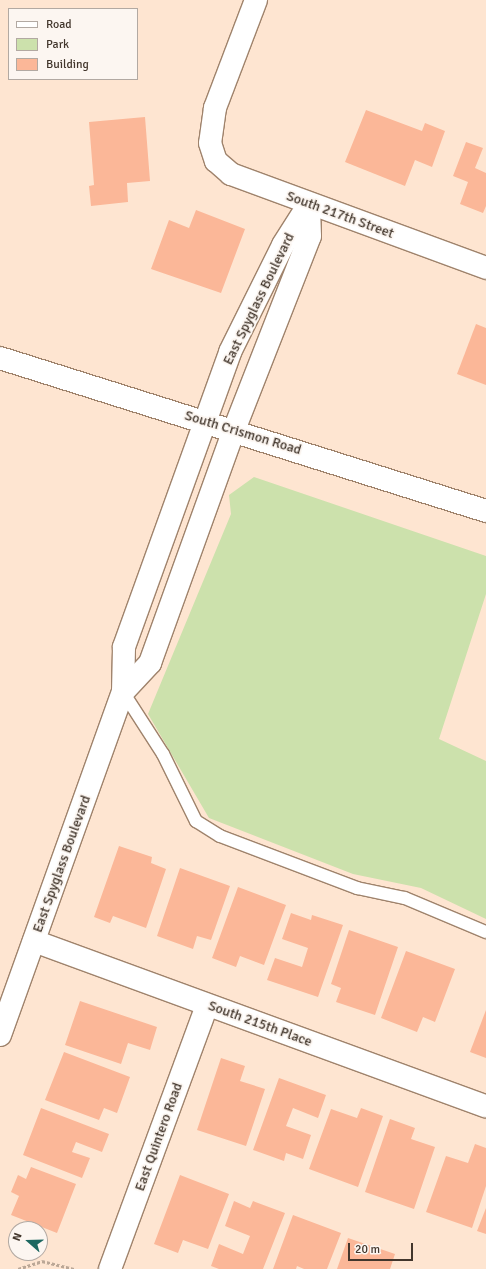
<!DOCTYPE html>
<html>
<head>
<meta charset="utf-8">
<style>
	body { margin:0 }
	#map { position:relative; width:486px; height:1269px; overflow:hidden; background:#fee5d1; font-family:Signika,sans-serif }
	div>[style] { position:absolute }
	.green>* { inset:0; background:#cce1ac }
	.building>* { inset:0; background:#fbb798 }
	.path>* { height:2.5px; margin-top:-1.25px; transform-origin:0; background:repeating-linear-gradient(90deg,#bba796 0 3px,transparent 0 5px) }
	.roads { filter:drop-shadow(1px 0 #9f836c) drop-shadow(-1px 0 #9f836c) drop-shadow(0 1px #9f836c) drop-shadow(0 -1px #9f836c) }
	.service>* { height:12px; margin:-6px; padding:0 6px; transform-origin:6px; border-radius:6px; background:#fff }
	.minor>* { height:22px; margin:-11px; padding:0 11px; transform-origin:11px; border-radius:11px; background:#fff }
	.tertiary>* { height:22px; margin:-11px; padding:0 11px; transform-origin:11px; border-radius:11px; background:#fff }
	span { translate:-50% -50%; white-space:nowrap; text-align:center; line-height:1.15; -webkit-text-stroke:3.5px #fcf6f1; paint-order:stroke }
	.street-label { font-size:14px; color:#42362c }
	.legend { position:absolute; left:8px; top:8px; width:130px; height:72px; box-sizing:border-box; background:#fcf6f1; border:1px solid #b2a9a2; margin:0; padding:5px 7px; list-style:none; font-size:12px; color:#42362c }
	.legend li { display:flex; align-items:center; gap:8px; height:20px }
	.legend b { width:20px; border:1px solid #b2a9a2 }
	.north { position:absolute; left:8px; top:1221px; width:40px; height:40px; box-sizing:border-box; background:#fcf6f1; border:1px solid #b2a9a2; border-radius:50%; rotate:290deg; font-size:11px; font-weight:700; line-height:16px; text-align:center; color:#42362c }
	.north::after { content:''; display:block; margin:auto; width:14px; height:18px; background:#1d6861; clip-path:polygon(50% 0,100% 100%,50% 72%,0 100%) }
	.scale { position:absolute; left:348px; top:1243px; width:65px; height:18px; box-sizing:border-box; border:2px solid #42362c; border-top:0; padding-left:5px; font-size:12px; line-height:14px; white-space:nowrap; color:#42362c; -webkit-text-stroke:3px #fcf6f1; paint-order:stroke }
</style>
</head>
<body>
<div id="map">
	<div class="green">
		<i style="clip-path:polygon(254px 477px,486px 556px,486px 594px,439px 739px,486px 761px,486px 919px,421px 888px,353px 874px,209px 818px,148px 714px,231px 514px,229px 495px)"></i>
	</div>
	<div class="building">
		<i style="clip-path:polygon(366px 110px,422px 131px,425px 123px,445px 131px,432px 167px,415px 160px,405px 186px,345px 162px)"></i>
		<i style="clip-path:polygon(145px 117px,150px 181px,127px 183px,128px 202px,91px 206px,89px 186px,94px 185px,89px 122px)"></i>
		<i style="clip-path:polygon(466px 142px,483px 148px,475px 168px,486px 173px,486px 206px,483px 213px,460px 204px,468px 182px,453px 176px)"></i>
		<i style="clip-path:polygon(196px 210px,245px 229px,221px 293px,151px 269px,169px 220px,189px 228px)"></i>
		<i style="clip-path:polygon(476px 324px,486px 328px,486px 385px,457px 374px)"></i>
		<i style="clip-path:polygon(119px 846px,152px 857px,151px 863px,166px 869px,146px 928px,113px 916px,110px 923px,94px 917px)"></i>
		<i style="clip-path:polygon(180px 868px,230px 886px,211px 940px,197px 936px,193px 949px,157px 936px)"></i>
		<i style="clip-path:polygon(238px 887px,286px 905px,264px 965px,240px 956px,236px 967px,212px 958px)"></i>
		<i style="clip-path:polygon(291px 913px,311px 920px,312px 915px,343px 925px,318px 997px,267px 980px,275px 958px,302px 967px,308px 948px,282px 939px)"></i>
		<i style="clip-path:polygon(349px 930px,398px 947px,375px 1015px,336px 1002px,341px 988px,331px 984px)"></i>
		<i style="clip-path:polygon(406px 951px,455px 969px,435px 1022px,423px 1017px,417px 1032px,381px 1018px)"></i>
		<i style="clip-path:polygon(80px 1001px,157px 1027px,150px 1050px,128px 1043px,121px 1064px,65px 1045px)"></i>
		<i style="clip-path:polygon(486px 1010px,486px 1058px,470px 1052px)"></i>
		<i style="clip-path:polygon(64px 1052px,130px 1077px,117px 1113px,104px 1108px,99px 1120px,45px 1100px)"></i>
		<i style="clip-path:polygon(221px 1058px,245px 1066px,240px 1081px,265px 1089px,246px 1146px,197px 1130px)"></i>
		<i style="clip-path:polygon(279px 1078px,326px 1095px,318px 1118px,293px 1108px,286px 1126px,311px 1135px,303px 1159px,286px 1153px,284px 1161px,253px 1150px)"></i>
		<i style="clip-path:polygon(41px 1108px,109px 1134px,102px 1152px,76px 1142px,72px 1152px,90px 1158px,82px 1178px,23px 1155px)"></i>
		<i style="clip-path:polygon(361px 1108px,383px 1116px,358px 1187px,309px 1169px,331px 1109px,357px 1118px)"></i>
		<i style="clip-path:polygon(390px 1119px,415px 1128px,411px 1139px,435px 1147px,414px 1209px,365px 1192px)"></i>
		<i style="clip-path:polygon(475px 1144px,486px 1148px,486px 1186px,472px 1228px,426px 1212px,446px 1156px,468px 1163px)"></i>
		<i style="clip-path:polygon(31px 1167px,76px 1184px,57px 1233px,11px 1215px,19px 1196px,11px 1192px,18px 1175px,26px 1179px)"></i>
		<i style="clip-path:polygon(180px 1175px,229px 1194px,208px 1249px,183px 1240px,178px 1253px,154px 1244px)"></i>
		<i style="clip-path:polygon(234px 1201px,250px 1208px,253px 1201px,285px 1213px,263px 1269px,219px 1269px,211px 1266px,219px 1244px,243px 1254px,250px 1236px,225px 1226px)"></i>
		<i style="clip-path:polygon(486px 1208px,486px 1234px,477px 1231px)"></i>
		<i style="clip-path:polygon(293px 1215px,341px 1233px,327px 1269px,304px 1269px,297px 1266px,296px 1269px,273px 1269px)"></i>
		<i style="clip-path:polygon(348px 1238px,395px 1254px,390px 1269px,337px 1269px)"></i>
	</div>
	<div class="path">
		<i style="left:18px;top:1269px;width:25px;rotate:-18deg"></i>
		<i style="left:42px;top:1261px;width:33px;rotate:14deg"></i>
	</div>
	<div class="roads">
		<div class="service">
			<i style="left:123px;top:692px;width:74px;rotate:57.2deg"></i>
			<i style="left:163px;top:754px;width:75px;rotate:63.8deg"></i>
			<i style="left:196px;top:821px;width:28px;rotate:32deg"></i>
			<i style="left:220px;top:836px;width:147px;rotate:20.8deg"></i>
			<i style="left:357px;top:888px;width:49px;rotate:11.8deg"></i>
			<i style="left:405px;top:898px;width:88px;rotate:22.8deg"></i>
		</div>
		<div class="minor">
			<i style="left:256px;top:0;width:116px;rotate:110.8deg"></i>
			<i style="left:215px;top:108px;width:35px;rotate:98deg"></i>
			<i style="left:210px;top:143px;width:19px;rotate:72deg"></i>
			<i style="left:216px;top:161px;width:20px;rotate:41deg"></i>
			<i style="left:231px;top:174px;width:272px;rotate:20.2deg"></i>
			<i style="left:123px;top:692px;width:40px;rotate:-47deg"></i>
			<i style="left:150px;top:663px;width:248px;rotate:-70.2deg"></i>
			<i style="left:234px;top:430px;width:208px;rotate:-68.6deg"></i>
			<i style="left:310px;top:236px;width:32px;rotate:-92deg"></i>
			<i style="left:34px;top:941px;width:481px;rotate:20.1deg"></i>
			<i style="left:0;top:1035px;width:364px;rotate:-70.3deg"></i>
			<i style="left:123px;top:692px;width:45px;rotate:-88.7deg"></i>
			<i style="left:124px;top:647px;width:313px;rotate:-70.2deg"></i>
			<i style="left:230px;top:352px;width:119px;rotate:-63.6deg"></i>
			<i style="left:283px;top:245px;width:49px;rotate:-57.6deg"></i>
			<i style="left:110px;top:1269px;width:281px;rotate:-69.8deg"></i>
		</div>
		<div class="tertiary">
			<i style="left:0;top:358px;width:510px;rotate:17.47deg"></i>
		</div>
	</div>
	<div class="street-label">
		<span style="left:340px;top:215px;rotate:20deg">South 217th Street</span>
		<span style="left:259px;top:299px;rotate:-64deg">East Spyglass Boulevard</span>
		<span style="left:243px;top:433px;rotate:17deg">South Crismon Road</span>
		<span style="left:62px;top:864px;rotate:-70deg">East Spyglass Boulevard</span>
		<span style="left:260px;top:1024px;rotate:20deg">South 215th Place</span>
		<span style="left:159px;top:1137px;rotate:-70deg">East Quintero Road</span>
	</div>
	<ul class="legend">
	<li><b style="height:5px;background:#fff"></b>Road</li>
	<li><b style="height:11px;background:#cce1ac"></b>Park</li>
	<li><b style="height:11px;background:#fbb798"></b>Building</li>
	</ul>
	<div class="north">N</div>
	<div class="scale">20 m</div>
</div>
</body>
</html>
